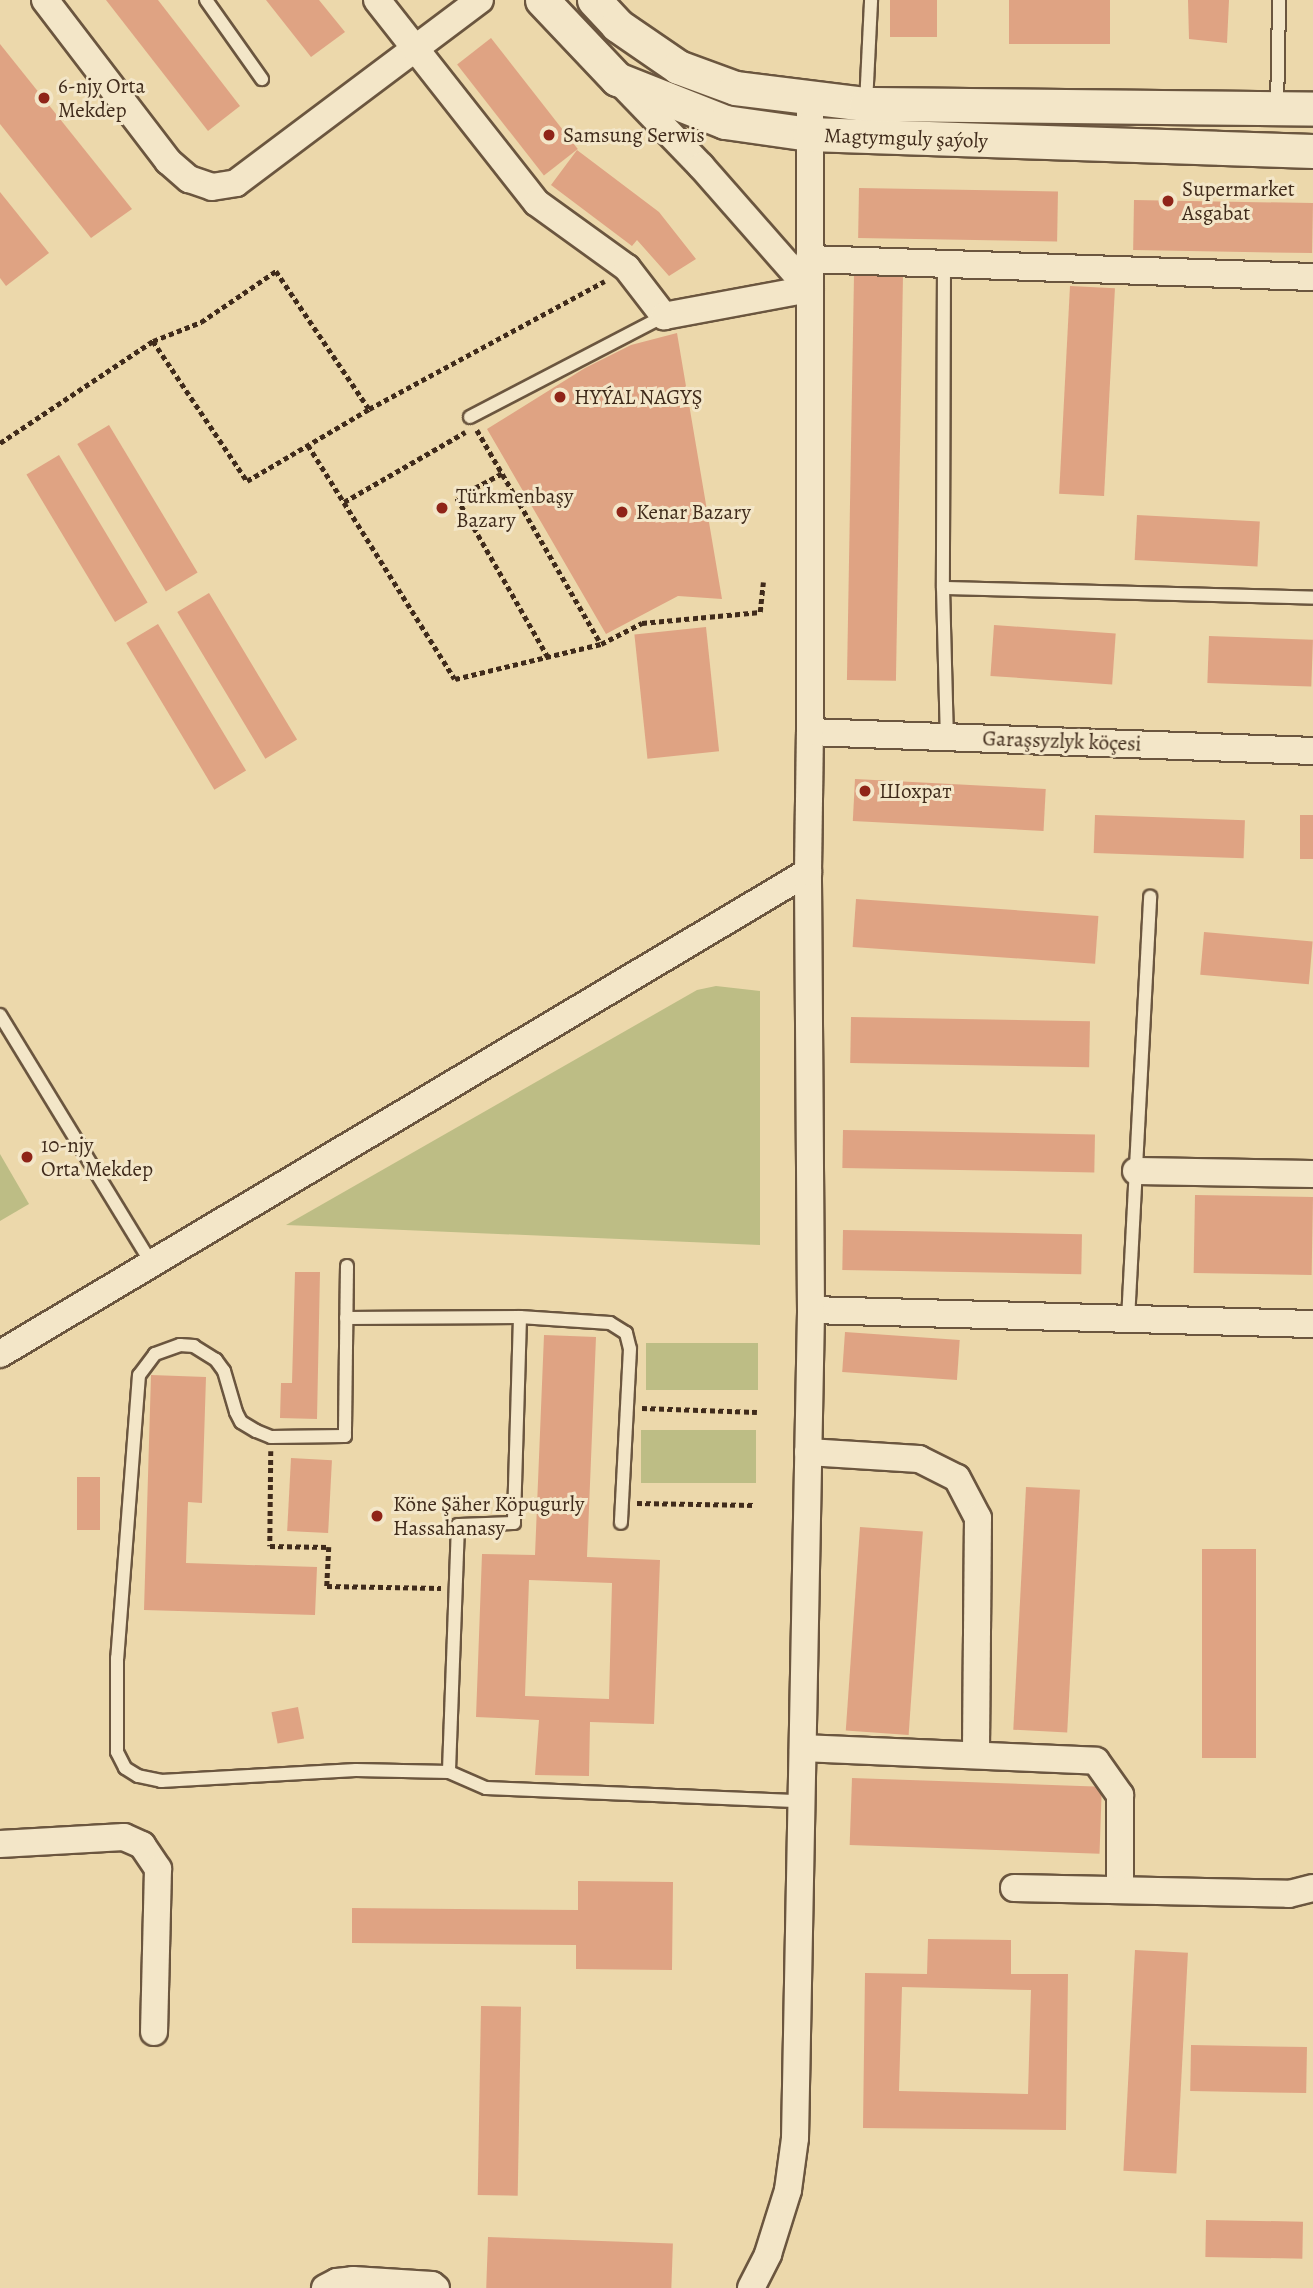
<!DOCTYPE html>
<html>
<head>
<meta charset="utf-8">
<style>
	body { margin:0 }
	#map { position:relative; width:1313px; height:2288px; overflow:hidden; background:#ecd8ab; font-family:Alegreya,serif }
	div>[style] { position:absolute }
	.green>* { inset:0; background:#bdbd85; transform-origin:0 0 }
	.building>* { inset:0; background:#dfa383; transform-origin:0 0 }
	.path>* { height:4.5px; margin-top:-2.25px; transform-origin:0; background:repeating-linear-gradient(90deg,#402b1b 0 5px,transparent 0 8.5px) }
	.roads { filter:drop-shadow(2px 0 #6b563f) drop-shadow(-2px 0 #6b563f) drop-shadow(0 2px #6b563f) drop-shadow(0 -2px #6b563f) }
	.service>* { height:12px; margin:-6px; padding:0 6px; transform-origin:6px; border-radius:6px; background:#f3e6c8 }
	.minor>* { height:26px; margin:-13px; padding:0 13px; transform-origin:13px; border-radius:13px; background:#f3e6c8 }
	.tertiary>* { height:33px; margin:-16.5px; padding:0 16.5px; transform-origin:16.5px; border-radius:16.5px; background:#f3e6c8 }
	.dots>* { width:19px; height:19px; translate:-50% -50%; box-sizing:border-box; border:4px solid #f3e6c8; border-radius:50% }
	span { translate:-50% -50%; white-space:nowrap; text-align:center; line-height:1.15; -webkit-text-stroke:6px #f3e6c8; paint-order:stroke }
	.poi-label { font-size:21px; color:#402b1b }
	.left { translate:0 -50%; text-align:left }
	.street-label { font-size:21px; color:#402b1b }
</style>
</head>
<body>
<div id="map">
	<div class="green">
		<i style="clip-path:polygon(716px 986px,760px 991px,760px 1245px,286px 1225px,697px 990px)"></i>
		<i style="clip-path:polygon(0 1154px,29px 1204px,0 1221px)"></i>
		<i style="left:646px;top:1343px;width:112px;height:47px"></i>
		<i style="left:641px;top:1430px;width:115px;height:53px"></i>
	</div>
	<div class="building">
		<i style="clip-path:polygon(106px 0,158px 0,240px 106px,208px 131px)"></i>
		<i style="clip-path:polygon(266px 0,319px 0,345px 32px,311px 57px)"></i>
		<i style="left:890px;top:0;width:47px;height:37px"></i>
		<i style="left:1009px;top:0;width:101px;height:44px"></i>
		<i style="clip-path:polygon(1188px 0,1229px 0,1227px 43px,1189px 39px)"></i>
		<i style="left:491px;top:38px;width:141px;height:43px;rotate:52deg"></i>
		<i style="clip-path:polygon(0 44px,132px 209px,91px 238px,0 124px)"></i>
		<i style="clip-path:polygon(577px 150px,659px 212px,696px 259px,669px 276px,637px 240px,632px 246px,551px 185px)"></i>
		<i style="left:859px;top:188px;width:199px;height:50px;rotate:1deg"></i>
		<i style="clip-path:polygon(0 192px,49px 253px,6px 286px,0 278px)"></i>
		<i style="left:1134px;top:200px;width:179px;height:50px;rotate:1deg"></i>
		<i style="left:854px;top:275px;width:49px;height:405px;rotate:1deg"></i>
		<i style="left:1070px;top:286px;width:45px;height:208px;rotate:3deg"></i>
		<i style="clip-path:polygon(677px 333px,722px 599px,678px 596px,606px 634px,487px 429px,585px 368px,631px 345px)"></i>
		<i style="left:109px;top:425px;width:172px;height:37px;rotate:59deg"></i>
		<i style="left:59px;top:455px;width:172px;height:38px;rotate:59deg"></i>
		<i style="left:1137px;top:515px;width:123px;height:45px;rotate:3deg"></i>
		<i style="left:209px;top:593px;width:171px;height:37px;rotate:59deg"></i>
		<i style="left:158px;top:624px;width:171px;height:37px;rotate:59deg"></i>
		<i style="left:994px;top:625px;width:122px;height:51px;rotate:4deg"></i>
		<i style="left:706px;top:627px;width:125px;height:72px;rotate:84deg"></i>
		<i style="left:1209px;top:636px;width:104px;height:47px;rotate:2deg"></i>
		<i style="left:855px;top:779px;width:191px;height:42px;rotate:3deg"></i>
		<i style="left:1095px;top:815px;width:150px;height:38px;rotate:2deg"></i>
		<i style="left:1300px;top:815px;width:13px;height:44px"></i>
		<i style="left:856px;top:899px;width:243px;height:48px;rotate:4deg"></i>
		<i style="left:1204px;top:932px;width:109px;height:43px;rotate:5deg"></i>
		<i style="left:851px;top:1017px;width:239px;height:46px;rotate:1deg"></i>
		<i style="left:843px;top:1130px;width:252px;height:38px;rotate:1deg"></i>
		<i style="left:1195px;top:1195px;width:118px;height:78px;rotate:1deg"></i>
		<i style="left:843px;top:1230px;width:239px;height:40px;rotate:1deg"></i>
		<i style="clip-path:polygon(295px 1272px,320px 1272px,317px 1419px,280px 1418px,281px 1383px,292px 1383px)"></i>
		<i style="left:845px;top:1332px;width:115px;height:40px;rotate:4deg"></i>
		<i style="clip-path:polygon(evenodd,544px 1335px,596px 1337px,587px 1557px,660px 1560px,654px 1724px,590px 1722px,589px 1776px,535px 1775px,539px 1720px,476px 1717px,482px 1554px,535px 1555px,544px 1335px,529px 1580px,612px 1583px,609px 1699px,525px 1696px,529px 1580px)"></i>
		<i style="clip-path:polygon(151px 1375px,206px 1377px,202px 1503px,188px 1502px,186px 1563px,317px 1567px,315px 1615px,144px 1610px)"></i>
		<i style="left:291px;top:1458px;width:41px;height:73px;rotate:3deg"></i>
		<i style="left:77px;top:1477px;width:23px;height:53px"></i>
		<i style="left:1026px;top:1487px;width:54px;height:243px;rotate:3deg"></i>
		<i style="left:860px;top:1527px;width:63px;height:204px;rotate:4deg"></i>
		<i style="left:1256px;top:1549px;width:209px;height:54px;rotate:90deg"></i>
		<i style="left:298px;top:1707px;width:32px;height:27px;rotate:79deg"></i>
		<i style="left:852px;top:1778px;width:250px;height:67px;rotate:2deg"></i>
		<i style="clip-path:polygon(578px 1881px,673px 1882px,672px 1970px,576px 1969px,576px 1945px,352px 1943px,352px 1908px,578px 1910px)"></i>
		<i style="clip-path:polygon(evenodd,928px 1939px,1011px 1940px,1011px 1974px,1068px 1974px,1066px 2130px,863px 2128px,865px 1973px,927px 1974px,928px 1939px,902px 1987px,1031px 1990px,1028px 2094px,899px 2091px,902px 1987px)"></i>
		<i style="left:1135px;top:1950px;width:53px;height:221px;rotate:3deg"></i>
		<i style="left:481px;top:2006px;width:40px;height:189px;rotate:1deg"></i>
		<i style="left:1191px;top:2045px;width:116px;height:46px;rotate:1deg"></i>
		<i style="left:1206px;top:2220px;width:97px;height:37px;rotate:1deg"></i>
		<i style="left:488px;top:2237px;width:185px;height:51px;rotate:2deg"></i>
	</div>
	<div class="path">
		<i style="left:153px;top:341px;width:169px;rotate:56.1deg"></i>
		<i style="left:247px;top:481px;width:142px;rotate:-30.5deg"></i>
		<i style="left:369px;top:409px;width:268px;rotate:-28.5deg"></i>
		<i style="left:477px;top:430px;width:247px;rotate:59.9deg"></i>
		<i style="left:0;top:443px;width:184px;rotate:-33.7deg"></i>
		<i style="left:153px;top:341px;width:52px;rotate:-21.6deg"></i>
		<i style="left:201px;top:322px;width:91px;rotate:-34.2deg"></i>
		<i style="left:276px;top:271px;width:166px;rotate:56deg"></i>
		<i style="left:308px;top:445px;width:276px;rotate:57.9deg"></i>
		<i style="left:455px;top:679px;width:150px;rotate:-13.5deg"></i>
		<i style="left:601px;top:644px;width:46px;rotate:-27.1deg"></i>
		<i style="left:642px;top:623px;width:119px;rotate:-5.3deg"></i>
		<i style="left:760px;top:612px;width:30px;rotate:-84deg"></i>
		<i style="left:502px;top:474px;width:51px;rotate:151.9deg"></i>
		<i style="left:457px;top:498px;width:183px;rotate:60.2deg"></i>
		<i style="left:344px;top:502px;width:140px;rotate:-30deg"></i>
		<i style="left:642px;top:1408px;width:115px;rotate:2deg"></i>
		<i style="left:271px;top:1451px;width:95px;rotate:90.6deg"></i>
		<i style="left:270px;top:1546px;width:59px;rotate:1deg"></i>
		<i style="left:329px;top:1547px;width:39px;rotate:93deg"></i>
		<i style="left:327px;top:1586px;width:114px;rotate:1deg"></i>
		<i style="left:637px;top:1503px;width:118px;rotate:1deg"></i>
	</div>
	<div class="roads">
		<div class="service">
			<i style="left:206px;top:0;width:97px;rotate:54.7deg"></i>
			<i style="left:866px;top:104px;width:104px;rotate:-87.2deg"></i>
			<i style="left:1277px;top:109px;width:109px;rotate:-88.9deg"></i>
			<i style="left:944px;top:264px;width:324px;rotate:90.2deg"></i>
			<i style="left:943px;top:588px;width:149px;rotate:88.5deg"></i>
			<i style="left:470px;top:417px;width:219px;rotate:-27.5deg"></i>
			<i style="left:943px;top:588px;width:370px;rotate:1.5deg"></i>
			<i style="left:0;top:1015px;width:292px;rotate:58.6deg"></i>
			<i style="left:347px;top:1266px;width:170px;rotate:90.7deg"></i>
			<i style="left:345px;top:1436px;width:74px;rotate:179.2deg"></i>
			<i style="left:271px;top:1437px;width:16px;rotate:-158deg"></i>
			<i style="left:256px;top:1431px;width:17px;rotate:-149deg"></i>
			<i style="left:241px;top:1422px;width:11px;rotate:-117deg"></i>
			<i style="left:236px;top:1412px;width:43px;rotate:-106.3deg"></i>
			<i style="left:224px;top:1371px;width:14px;rotate:-126deg"></i>
			<i style="left:216px;top:1360px;width:26px;rotate:-148deg"></i>
			<i style="left:194px;top:1346px;width:14px;rotate:-176deg"></i>
			<i style="left:180px;top:1345px;width:27px;rotate:160deg"></i>
			<i style="left:155px;top:1354px;width:26px;rotate:127deg"></i>
			<i style="left:139px;top:1375px;width:284px;rotate:94.4deg"></i>
			<i style="left:117px;top:1658px;width:94px;rotate:90deg"></i>
			<i style="left:117px;top:1752px;width:18px;rotate:63deg"></i>
			<i style="left:125px;top:1768px;width:15px;rotate:32deg"></i>
			<i style="left:138px;top:1776px;width:24px;rotate:12deg"></i>
			<i style="left:161px;top:1781px;width:195px;rotate:-3.2deg"></i>
			<i style="left:356px;top:1770px;width:93px;rotate:1.2deg"></i>
			<i style="left:449px;top:1772px;width:40px;rotate:23.4deg"></i>
			<i style="left:486px;top:1788px;width:314px;rotate:2.4deg"></i>
			<i style="left:520px;top:1317px;width:90px;rotate:3.8deg"></i>
			<i style="left:610px;top:1323px;width:19px;rotate:32deg"></i>
			<i style="left:626px;top:1333px;width:16px;rotate:76deg"></i>
			<i style="left:630px;top:1349px;width:174px;rotate:93deg"></i>
			<i style="left:346px;top:1318px;width:174px;rotate:-0.3deg"></i>
			<i style="left:520px;top:1317px;width:206px;rotate:91.7deg"></i>
			<i style="left:514px;top:1523px;width:56px;rotate:178deg"></i>
			<i style="left:458px;top:1525px;width:247px;rotate:92.1deg"></i>
			<i style="left:1128px;top:1320px;width:424px;rotate:-87deg"></i>
		</div>
		<div class="minor">
			<i style="left:45px;top:0;width:203px;rotate:52.6deg"></i>
			<i style="left:168px;top:161px;width:28px;rotate:41deg"></i>
			<i style="left:189px;top:179px;width:24px;rotate:19deg"></i>
			<i style="left:212px;top:187px;width:24px;rotate:-9deg"></i>
			<i style="left:236px;top:183px;width:305px;rotate:-36.9deg"></i>
			<i style="left:377px;top:0;width:258px;rotate:51.8deg"></i>
			<i style="left:537px;top:203px;width:111px;rotate:35.8deg"></i>
			<i style="left:627px;top:268px;width:61px;rotate:52.4deg"></i>
			<i style="left:664px;top:316px;width:147px;rotate:-10.5deg"></i>
			<i style="left:622px;top:84px;width:114px;rotate:46.1deg"></i>
			<i style="left:701px;top:166px;width:164px;rotate:48.7deg"></i>
			<i style="left:809px;top:259px;width:504px;rotate:2.05deg"></i>
			<i style="left:810px;top:732px;width:503px;rotate:2.16deg"></i>
			<i style="left:1136px;top:1171px;width:177px;rotate:1deg"></i>
			<i style="left:811px;top:1310px;width:502px;rotate:1.6deg"></i>
			<i style="left:0;top:1354px;width:941px;rotate:-30.82deg"></i>
			<i style="left:808px;top:1452px;width:111px;rotate:3.6deg"></i>
			<i style="left:919px;top:1459px;width:42px;rotate:26.6deg"></i>
			<i style="left:957px;top:1478px;width:45px;rotate:62.3deg"></i>
			<i style="left:978px;top:1518px;width:237px;rotate:90.5deg"></i>
			<i style="left:803px;top:1748px;width:293px;rotate:2.5deg"></i>
			<i style="left:1096px;top:1761px;width:42px;rotate:54.8deg"></i>
			<i style="left:1120px;top:1795px;width:93px;rotate:90deg"></i>
			<i style="left:0;top:1844px;width:124px;rotate:-3.2deg"></i>
			<i style="left:124px;top:1837px;width:20px;rotate:24deg"></i>
			<i style="left:142px;top:1845px;width:29px;rotate:56deg"></i>
			<i style="left:158px;top:1869px;width:163px;rotate:91.4deg"></i>
			<i style="left:1014px;top:1888px;width:275px;rotate:1.2deg"></i>
			<i style="left:1289px;top:1894px;width:25px;rotate:-14deg"></i>
			<i style="left:325px;top:2288px;width:13px;rotate:-27deg"></i>
			<i style="left:337px;top:2282px;width:16px;rotate:-7deg"></i>
			<i style="left:353px;top:2280px;width:79px;rotate:3.6deg"></i>
			<i style="left:432px;top:2285px;width:5px;rotate:37deg"></i>
			<i style="left:751px;top:2288px;width:38px;rotate:-63deg"></i>
			<i style="left:768px;top:2254px;width:67px;rotate:-72.6deg"></i>
			<i style="left:788px;top:2190px;width:52px;rotate:-82.3deg"></i>
			<i style="left:795px;top:2138px;width:828px;rotate:-88.89deg"></i>
			<i style="left:811px;top:1310px;width:438px;rotate:-90.4deg"></i>
			<i style="left:808px;top:872px;width:140px;rotate:-89.2deg"></i>
			<i style="left:810px;top:732px;width:634px;rotate:-90deg"></i>
		</div>
		<div class="tertiary">
			<i style="left:542px;top:0;width:109px;rotate:46.5deg"></i>
			<i style="left:617px;top:79px;width:116px;rotate:21.7deg"></i>
			<i style="left:725px;top:122px;width:85px;rotate:8.1deg"></i>
			<i style="left:809px;top:134px;width:504px;rotate:1.93deg"></i>
			<i style="left:594px;top:0;width:34px;rotate:47deg"></i>
			<i style="left:617px;top:25px;width:74px;rotate:34.5deg"></i>
			<i style="left:678px;top:67px;width:61px;rotate:20.2deg"></i>
			<i style="left:735px;top:88px;width:132px;rotate:7deg"></i>
			<i style="left:866px;top:104px;width:447px;rotate:0.6deg"></i>
		</div>
	</div>
	<div class="dots">
		<i style="left:44px;top:98px;background:#8f2418"></i>
		<i style="left:549px;top:135px;background:#8f2418"></i>
		<i style="left:1168px;top:201px;background:#8f2418"></i>
		<i style="left:560px;top:397px;background:#8f2418"></i>
		<i style="left:442px;top:508px;background:#8f2418"></i>
		<i style="left:622px;top:512px;background:#8f2418"></i>
		<i style="left:865px;top:791px;background:#8f2418"></i>
		<i style="left:27px;top:1157px;background:#8f2418"></i>
		<i style="left:377px;top:1516px;background:#8f2418"></i>
	</div>
	<div class="poi-label">
		<span class="left" style="left:58px;top:98px">6-njy Orta<br>Mekdep</span>
		<span class="left" style="left:563px;top:135px">Samsung Serwis</span>
		<span class="left" style="left:1182px;top:201px">Supermarket<br>Asgabat</span>
		<span class="left" style="left:574px;top:397px">HYÝAL NAGYŞ</span>
		<span class="left" style="left:456px;top:508px">Türkmenbaşy<br>Bazary</span>
		<span class="left" style="left:636px;top:512px">Kenar Bazary</span>
		<span class="left" style="left:879px;top:791px">Шохрат</span>
		<span class="left" style="left:41px;top:1157px">10-njy<br>Orta Mekdep</span>
		<span class="left" style="left:393px;top:1516px">Köne Şäher Köpugurly<br>Hassahanasy</span>
	</div>
	<div class="street-label">
		<span style="left:906px;top:138px;rotate:2deg">Magtymguly şaýoly</span>
		<span style="left:1062px;top:741px;rotate:2deg">Garaşsyzlyk köçesi</span>
	</div>
</div>
</body>
</html>
